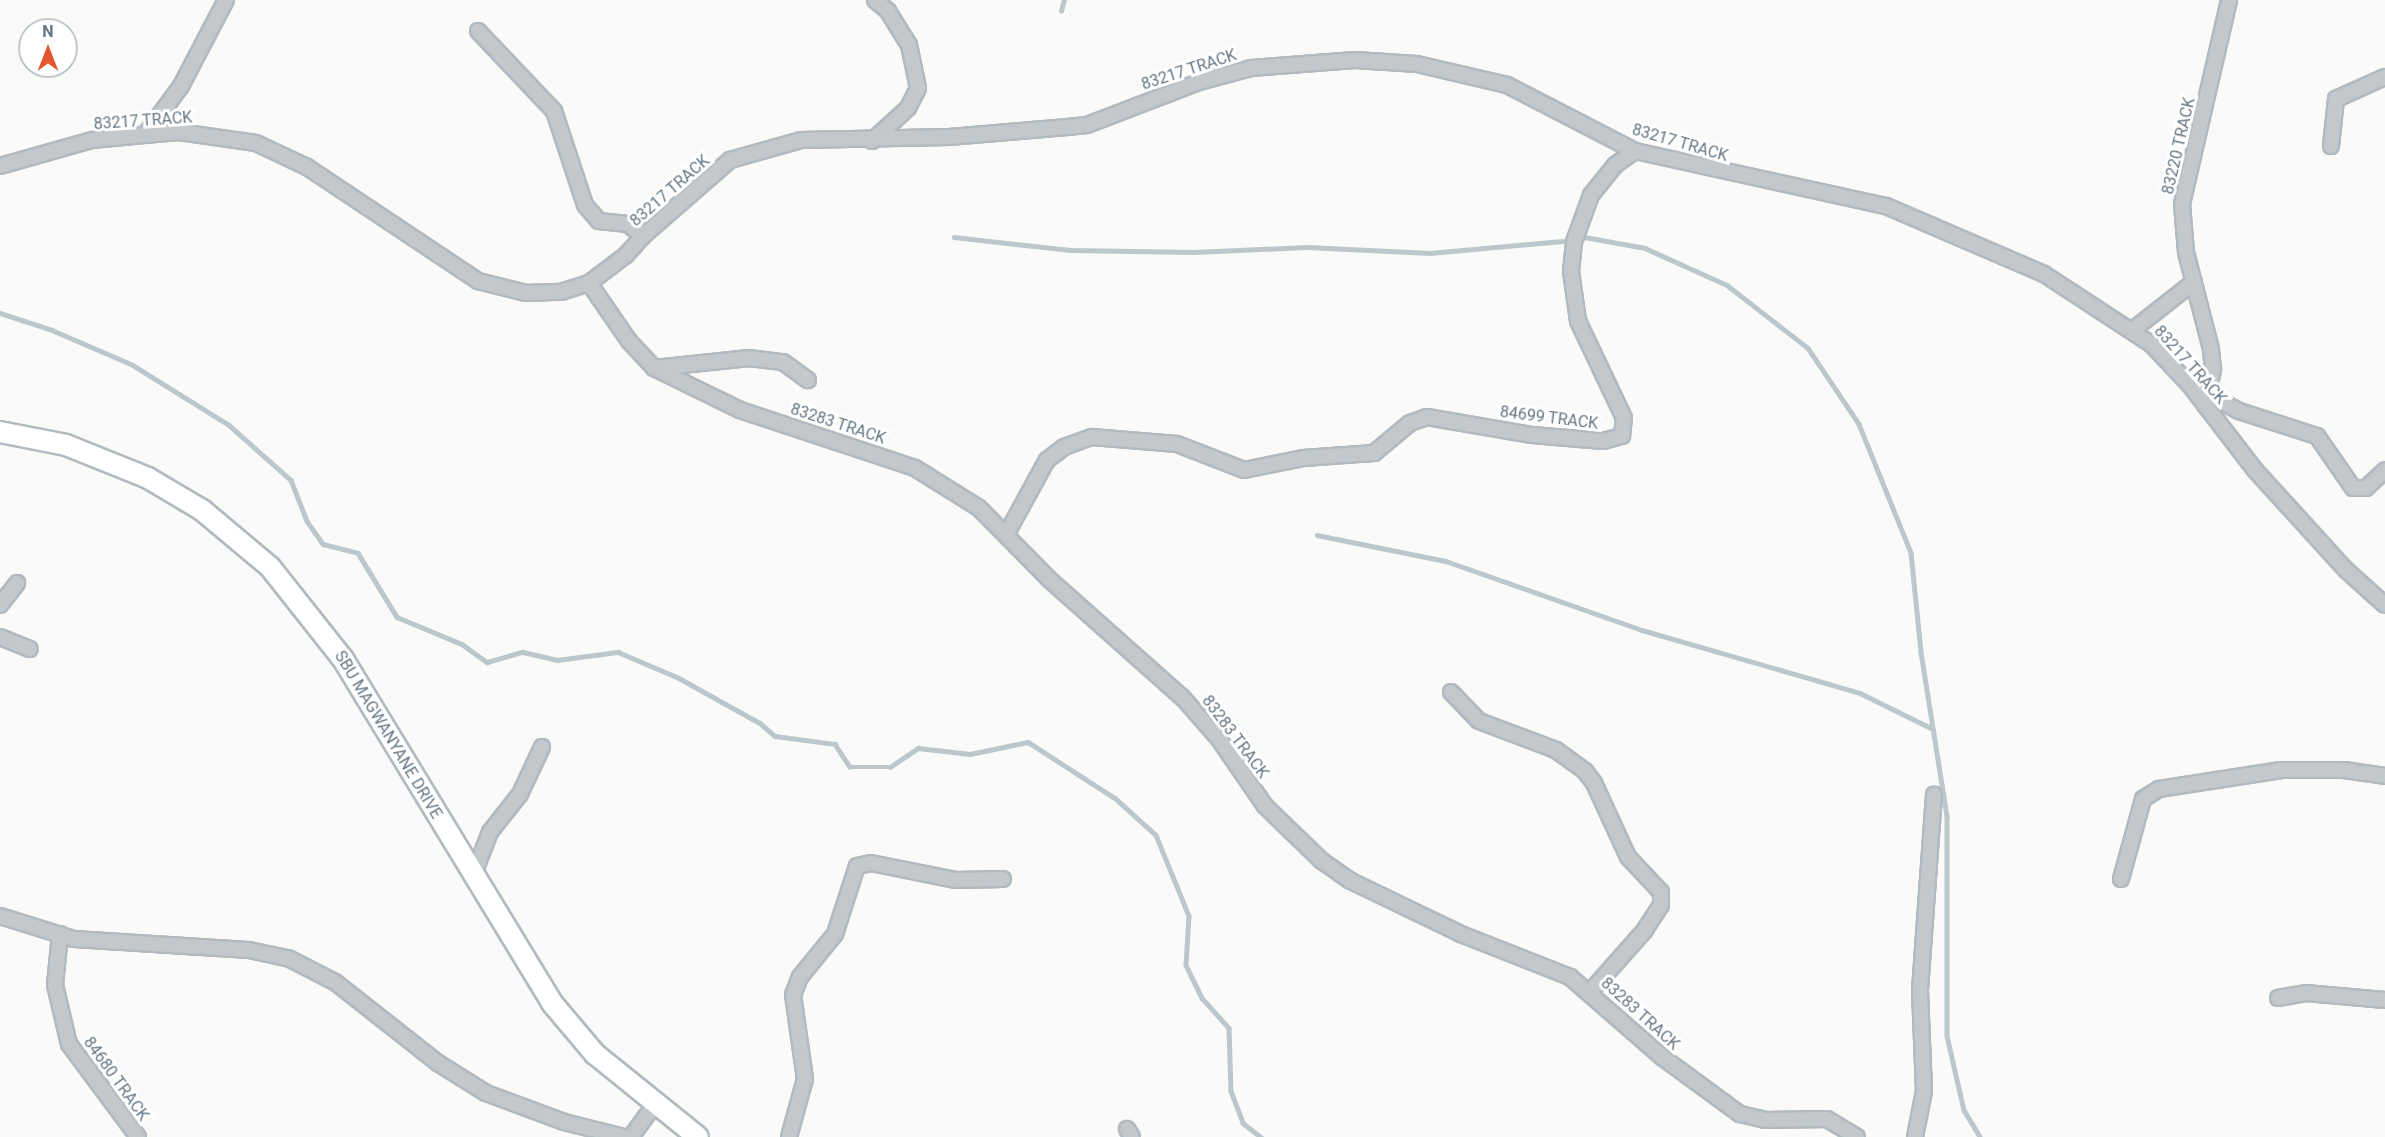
<!DOCTYPE html>
<html>
<head>
<meta charset="utf-8">
<style>
	body { margin:0 }
	#map { position:relative; width:2385px; height:1137px; overflow:hidden; background:#fafaf8; font-family:Roboto,sans-serif }
	div>[style] { position:absolute }
	.stream>* { height:4.5px; margin:-2.25px; padding:0 2.25px; transform-origin:2.25px; border-radius:2.25px; background:#bbc7cb }
	.roads { filter:drop-shadow(2px 0 #b3babf) drop-shadow(-2px 0 #b3babf) drop-shadow(0 2px #b3babf) drop-shadow(0 -2px #b3babf) }
	.street>* { height:14px; margin:-7px; padding:0 7px; transform-origin:7px; border-radius:7px; background:#c3c8cc }
	.secondary>* { height:20px; margin:-10px; padding:0 10px; transform-origin:10px; border-radius:10px; background:#fff }
	span { translate:-50% -50%; white-space:nowrap; text-align:center; line-height:1.15; -webkit-text-stroke:6px #fff; paint-order:stroke }
	.street-label { font-size:16px; color:#657683 }
	.north { position:absolute; left:18px; top:18px; width:60px; height:60px; box-sizing:border-box; background:#fff; border:2px solid #c1c8cd; border-radius:50%; rotate:0deg; font-size:16px; font-weight:700; line-height:24px; text-align:center; color:#657683 }
	.north::after { content:''; display:block; margin:auto; width:21px; height:27px; background:#e4572e; clip-path:polygon(50% 0,100% 100%,50% 72%,0 100%) }
</style>
</head>
<body>
<div id="map">
	<div class="stream">
		<i style="left:1061px;top:11px;width:11px;rotate:-75deg"></i>
		<i style="left:1579px;top:236px;width:67px;rotate:10.3deg"></i>
		<i style="left:1645px;top:248px;width:90px;rotate:24.3deg"></i>
		<i style="left:1727px;top:285px;width:103px;rotate:37.9deg"></i>
		<i style="left:1808px;top:348px;width:92px;rotate:56.1deg"></i>
		<i style="left:1859px;top:424px;width:139px;rotate:68deg"></i>
		<i style="left:1911px;top:553px;width:100px;rotate:84.2deg"></i>
		<i style="left:1921px;top:652px;width:166px;rotate:81deg"></i>
		<i style="left:1947px;top:816px;width:220px;rotate:90deg"></i>
		<i style="left:1947px;top:1036px;width:76px;rotate:77.1deg"></i>
		<i style="left:1964px;top:1110px;width:31px;rotate:59deg"></i>
		<i style="left:954px;top:237px;width:117px;rotate:6.4deg"></i>
		<i style="left:1070px;top:250px;width:124px;rotate:0.9deg"></i>
		<i style="left:1194px;top:252px;width:113px;rotate:-2.5deg"></i>
		<i style="left:1307px;top:247px;width:123px;rotate:2.8deg"></i>
		<i style="left:1430px;top:253px;width:133px;rotate:-5.2deg"></i>
		<i style="left:0;top:313px;width:55px;rotate:18.1deg"></i>
		<i style="left:52px;top:330px;width:86px;rotate:23.3deg"></i>
		<i style="left:131px;top:364px;width:115px;rotate:31.9deg"></i>
		<i style="left:229px;top:425px;width:83px;rotate:41.6deg"></i>
		<i style="left:291px;top:480px;width:44px;rotate:68.7deg"></i>
		<i style="left:307px;top:521px;width:28px;rotate:55deg"></i>
		<i style="left:323px;top:544px;width:36px;rotate:14deg"></i>
		<i style="left:358px;top:553px;width:75px;rotate:58.6deg"></i>
		<i style="left:397px;top:617px;width:70px;rotate:22.6deg"></i>
		<i style="left:462px;top:644px;width:31px;rotate:36deg"></i>
		<i style="left:487px;top:662px;width:37px;rotate:-16deg"></i>
		<i style="left:523px;top:652px;width:35px;rotate:13deg"></i>
		<i style="left:557px;top:660px;width:62px;rotate:-7.5deg"></i>
		<i style="left:618px;top:652px;width:66px;rotate:23.1deg"></i>
		<i style="left:679px;top:678px;width:93px;rotate:29.1deg"></i>
		<i style="left:760px;top:723px;width:20px;rotate:41deg"></i>
		<i style="left:775px;top:736px;width:61px;rotate:7.6deg"></i>
		<i style="left:835px;top:744px;width:27px;rotate:57deg"></i>
		<i style="left:850px;top:767px;width:40px"></i>
		<i style="left:890px;top:767px;width:34px;rotate:-34deg"></i>
		<i style="left:918px;top:748px;width:52px;rotate:6.6deg"></i>
		<i style="left:970px;top:754px;width:59px;rotate:-11.7deg"></i>
		<i style="left:1028px;top:742px;width:103px;rotate:32.8deg"></i>
		<i style="left:1115px;top:798px;width:55px;rotate:42.1deg"></i>
		<i style="left:1156px;top:835px;width:87px;rotate:67.8deg"></i>
		<i style="left:1189px;top:916px;width:49px;rotate:93.5deg"></i>
		<i style="left:1186px;top:965px;width:37px;rotate:64deg"></i>
		<i style="left:1202px;top:998px;width:40px;rotate:48deg"></i>
		<i style="left:1229px;top:1028px;width:63px;rotate:88.2deg"></i>
		<i style="left:1231px;top:1091px;width:34px;rotate:69deg"></i>
		<i style="left:1243px;top:1123px;width:23px;rotate:38deg"></i>
		<i style="left:1317px;top:535px;width:132px;rotate:11.4deg"></i>
		<i style="left:1446px;top:561px;width:208px;rotate:19.4deg"></i>
		<i style="left:1642px;top:630px;width:227px;rotate:16.1deg"></i>
		<i style="left:1860px;top:693px;width:81px;rotate:26.3deg"></i>
	</div>
	<div class="roads">
		<div class="street">
			<i style="left:478px;top:31px;width:110px;rotate:46.5deg"></i>
			<i style="left:554px;top:111px;width:99px;rotate:71.7deg"></i>
			<i style="left:585px;top:205px;width:21px;rotate:49deg"></i>
			<i style="left:599px;top:221px;width:29px;rotate:6deg"></i>
			<i style="left:628px;top:224px;width:19px;rotate:39deg"></i>
			<i style="left:145px;top:135px;width:61px;rotate:-53.7deg"></i>
			<i style="left:181px;top:86px;width:97px;rotate:-62.4deg"></i>
			<i style="left:872px;top:141px;width:49px;rotate:-42.5deg"></i>
			<i style="left:908px;top:108px;width:22px;rotate:-63deg"></i>
			<i style="left:918px;top:88px;width:44px;rotate:-101.8deg"></i>
			<i style="left:909px;top:45px;width:40px;rotate:-122deg"></i>
			<i style="left:888px;top:11px;width:17px;rotate:-140deg"></i>
			<i style="left:2331px;top:146px;width:47px;rotate:-83.9deg"></i>
			<i style="left:2336px;top:99px;width:54px;rotate:-24.2deg"></i>
			<i style="left:0;top:166px;width:96px;rotate:-15.8deg"></i>
			<i style="left:92px;top:140px;width:53px;rotate:-5.4deg"></i>
			<i style="left:145px;top:135px;width:34px;rotate:-5deg"></i>
			<i style="left:179px;top:132px;width:78px;rotate:8.1deg"></i>
			<i style="left:256px;top:143px;width:56px;rotate:25.2deg"></i>
			<i style="left:307px;top:167px;width:206px;rotate:33.7deg"></i>
			<i style="left:478px;top:281px;width:49px;rotate:14deg"></i>
			<i style="left:526px;top:293px;width:35px;rotate:-2deg"></i>
			<i style="left:561px;top:292px;width:29px;rotate:-18deg"></i>
			<i style="left:589px;top:283px;width:46px;rotate:-37.1deg"></i>
			<i style="left:626px;top:255px;width:25px;rotate:-48deg"></i>
			<i style="left:643px;top:236px;width:116px;rotate:-41.1deg"></i>
			<i style="left:730px;top:160px;width:74px;rotate:-15.7deg"></i>
			<i style="left:801px;top:140px;width:148px;rotate:-1.2deg"></i>
			<i style="left:949px;top:137px;width:119px;rotate:-4.8deg"></i>
			<i style="left:1068px;top:127px;width:19px;rotate:-6deg"></i>
			<i style="left:1087px;top:125px;width:120px;rotate:-21deg"></i>
			<i style="left:1199px;top:82px;width:54px;rotate:-15.1deg"></i>
			<i style="left:1251px;top:68px;width:104px;rotate:-4.4deg"></i>
			<i style="left:1355px;top:60px;width:62px;rotate:3.7deg"></i>
			<i style="left:1417px;top:64px;width:92px;rotate:13.1deg"></i>
			<i style="left:1507px;top:85px;width:144px;rotate:27.3deg"></i>
			<i style="left:1635px;top:151px;width:257px;rotate:12.4deg"></i>
			<i style="left:1886px;top:206px;width:172px;rotate:23.3deg"></i>
			<i style="left:2044px;top:274px;width:128px;rotate:33.2deg"></i>
			<i style="left:2151px;top:344px;width:55px;rotate:46.5deg"></i>
			<i style="left:2189px;top:384px;width:108px;rotate:52.5deg"></i>
			<i style="left:2255px;top:470px;width:135px;rotate:47.7deg"></i>
			<i style="left:2346px;top:570px;width:52px;rotate:41.9deg"></i>
			<i style="left:589px;top:283px;width:70px;rotate:55.4deg"></i>
			<i style="left:629px;top:341px;width:37px;rotate:47deg"></i>
			<i style="left:654px;top:368px;width:96px;rotate:26deg"></i>
			<i style="left:740px;top:410px;width:184px;rotate:18.3deg"></i>
			<i style="left:915px;top:468px;width:75px;rotate:32deg"></i>
			<i style="left:979px;top:508px;width:101px;rotate:45.4deg"></i>
			<i style="left:1050px;top:580px;width:178px;rotate:41.6deg"></i>
			<i style="left:1183px;top:698px;width:55px;rotate:48.7deg"></i>
			<i style="left:1219px;top:739px;width:81px;rotate:55.5deg"></i>
			<i style="left:1265px;top:806px;width:79px;rotate:44deg"></i>
			<i style="left:1322px;top:861px;width:35px;rotate:35deg"></i>
			<i style="left:1351px;top:881px;width:122px;rotate:25.7deg"></i>
			<i style="left:1461px;top:934px;width:117px;rotate:21.5deg"></i>
			<i style="left:1570px;top:977px;width:122px;rotate:41deg"></i>
			<i style="left:1662px;top:1057px;width:97px;rotate:36.2deg"></i>
			<i style="left:1740px;top:1114px;width:26px;rotate:13deg"></i>
			<i style="left:1765px;top:1120px;width:62px;rotate:-0.9deg"></i>
			<i style="left:1827px;top:1119px;width:35px;rotate:31deg"></i>
			<i style="left:2134px;top:329px;width:76px;rotate:-38.1deg"></i>
			<i style="left:654px;top:368px;width:96px;rotate:-6deg"></i>
			<i style="left:749px;top:358px;width:34px;rotate:7deg"></i>
			<i style="left:783px;top:362px;width:31px;rotate:36deg"></i>
			<i style="left:2208px;top:394px;width:35px;rotate:29deg"></i>
			<i style="left:2239px;top:411px;width:82px;rotate:17.8deg"></i>
			<i style="left:2317px;top:436px;width:63px;rotate:55.3deg"></i>
			<i style="left:2353px;top:488px;width:13px"></i>
			<i style="left:2366px;top:488px;width:26px;rotate:-43deg"></i>
			<i style="left:2205px;top:405px;width:37px;rotate:-77deg"></i>
			<i style="left:2213px;top:369px;width:20px;rotate:-96deg"></i>
			<i style="left:2211px;top:349px;width:100px;rotate:-104.5deg"></i>
			<i style="left:2186px;top:252px;width:48px;rotate:-94.8deg"></i>
			<i style="left:2182px;top:204px;width:209px;rotate:-77deg"></i>
			<i style="left:1007px;top:533px;width:83px;rotate:-61.3deg"></i>
			<i style="left:1047px;top:460px;width:21px;rotate:-37deg"></i>
			<i style="left:1064px;top:447px;width:30px;rotate:-20deg"></i>
			<i style="left:1092px;top:437px;width:85px;rotate:4.7deg"></i>
			<i style="left:1177px;top:444px;width:72px;rotate:21.2deg"></i>
			<i style="left:1244px;top:470px;width:60px;rotate:-11.5deg"></i>
			<i style="left:1303px;top:458px;width:71px;rotate:-4deg"></i>
			<i style="left:1374px;top:453px;width:47px;rotate:-39.8deg"></i>
			<i style="left:1410px;top:423px;width:18px;rotate:-19deg"></i>
			<i style="left:1427px;top:417px;width:107px;rotate:9.7deg"></i>
			<i style="left:1532px;top:435px;width:71px;rotate:4.8deg"></i>
			<i style="left:1603px;top:441px;width:20px;rotate:-15deg"></i>
			<i style="left:1622px;top:436px;width:18px;rotate:-84deg"></i>
			<i style="left:1624px;top:418px;width:107px;rotate:-115.4deg"></i>
			<i style="left:1578px;top:321px;width:50px;rotate:-98deg"></i>
			<i style="left:1571px;top:271px;width:29px;rotate:-84deg"></i>
			<i style="left:1574px;top:242px;width:50px;rotate:-70.1deg"></i>
			<i style="left:1591px;top:195px;width:38px;rotate:-51deg"></i>
			<i style="left:1615px;top:165px;width:24px;rotate:-35deg"></i>
			<i style="left:0;top:605px;width:28px;rotate:-52deg"></i>
			<i style="left:0;top:637px;width:32px;rotate:22deg"></i>
			<i style="left:1451px;top:692px;width:40px;rotate:46deg"></i>
			<i style="left:1479px;top:721px;width:82px;rotate:20.6deg"></i>
			<i style="left:1556px;top:750px;width:36px;rotate:36deg"></i>
			<i style="left:1585px;top:771px;width:15px;rotate:53deg"></i>
			<i style="left:1594px;top:783px;width:81px;rotate:65.3deg"></i>
			<i style="left:1628px;top:857px;width:48px;rotate:46.7deg"></i>
			<i style="left:1661px;top:892px;width:13px;rotate:90deg"></i>
			<i style="left:1661px;top:905px;width:30px;rotate:123deg"></i>
			<i style="left:1645px;top:930px;width:83px;rotate:131.6deg"></i>
			<i style="left:473px;top:876px;width:47px;rotate:-68.9deg"></i>
			<i style="left:490px;top:832px;width:48px;rotate:-51.7deg"></i>
			<i style="left:520px;top:794px;width:52px;rotate:-64.9deg"></i>
			<i style="left:2121px;top:879px;width:83px;rotate:-74.6deg"></i>
			<i style="left:2143px;top:799px;width:19px;rotate:-32deg"></i>
			<i style="left:2159px;top:789px;width:124px;rotate:-8.8deg"></i>
			<i style="left:2282px;top:770px;width:62px"></i>
			<i style="left:2344px;top:770px;width:41px;rotate:8.3deg"></i>
			<i style="left:0;top:916px;width:77px;rotate:17.3deg"></i>
			<i style="left:74px;top:939px;width:175px;rotate:3.6deg"></i>
			<i style="left:249px;top:950px;width:40px;rotate:12deg"></i>
			<i style="left:288px;top:958px;width:53px;rotate:27.1deg"></i>
			<i style="left:335px;top:982px;width:131px;rotate:38.2deg"></i>
			<i style="left:438px;top:1063px;width:57px;rotate:32deg"></i>
			<i style="left:486px;top:1093px;width:83px;rotate:20.4deg"></i>
			<i style="left:564px;top:1122px;width:62px;rotate:14deg"></i>
			<i style="left:60px;top:934px;width:51px;rotate:95.6deg"></i>
			<i style="left:55px;top:985px;width:61px;rotate:76.7deg"></i>
			<i style="left:69px;top:1044px;width:116px;rotate:53.4deg"></i>
			<i style="left:2278px;top:998px;width:28px;rotate:-10deg"></i>
			<i style="left:2306px;top:993px;width:79px;rotate:5.1deg"></i>
			<i style="left:1127px;top:1129px;width:9px;rotate:58deg"></i>
			<i style="left:631px;top:1137px;width:39px;rotate:-54deg"></i>
			<i style="left:789px;top:1137px;width:60px;rotate:-74.6deg"></i>
			<i style="left:805px;top:1079px;width:85px;rotate:-98.1deg"></i>
			<i style="left:793px;top:995px;width:19px;rotate:-69deg"></i>
			<i style="left:800px;top:977px;width:55px;rotate:-50.9deg"></i>
			<i style="left:835px;top:934px;width:71px;rotate:-72.1deg"></i>
			<i style="left:857px;top:866px;width:14px;rotate:-12deg"></i>
			<i style="left:871px;top:863px;width:87px;rotate:11.3deg"></i>
			<i style="left:956px;top:880px;width:47px;rotate:-1.2deg"></i>
			<i style="left:1915px;top:1137px;width:47px;rotate:-78.9deg"></i>
			<i style="left:1924px;top:1091px;width:101px;rotate:-92.3deg"></i>
			<i style="left:1920px;top:990px;width:196px;rotate:-85.9deg"></i>
		</div>
		<div class="secondary">
			<i style="left:0;top:432px;width:67px;rotate:11.1deg"></i>
			<i style="left:66px;top:445px;width:88px;rotate:21.9deg"></i>
			<i style="left:148px;top:478px;width:63px;rotate:30.7deg"></i>
			<i style="left:202px;top:510px;width:89px;rotate:40deg"></i>
			<i style="left:270px;top:567px;width:117px;rotate:51.6deg"></i>
			<i style="left:343px;top:659px;width:403px;rotate:58.7deg"></i>
			<i style="left:552px;top:1003px;width:67px;rotate:49.9deg"></i>
			<i style="left:595px;top:1054px;width:132px;rotate:38.9deg"></i>
		</div>
	</div>
	<div class="street-label">
		<span style="left:1189px;top:70px;rotate:-18deg">83217 TRACK</span>
		<span style="left:143px;top:121px;rotate:-4deg">83217 TRACK</span>
		<span style="left:1680px;top:143px;rotate:16deg">83217 TRACK</span>
		<span style="left:2179px;top:146px;rotate:-77deg">83220 TRACK</span>
		<span style="left:670px;top:191px;rotate:-41deg">83217 TRACK</span>
		<span style="left:2190px;top:365px;rotate:48deg">83217 TRACK</span>
		<span style="left:1549px;top:418px;rotate:7deg">84699 TRACK</span>
		<span style="left:838px;top:424px;rotate:18deg">83283 TRACK</span>
		<span style="left:388px;top:735px;rotate:59deg">SBU MAGWANYANE DRIVE</span>
		<span style="left:1235px;top:737px;rotate:53deg">83283 TRACK</span>
		<span style="left:1640px;top:1014px;rotate:42deg">83283 TRACK</span>
		<span style="left:116px;top:1079px;rotate:54deg">84680 TRACK</span>
	</div>
	<div class="north">N</div>
</div>
</body>
</html>
